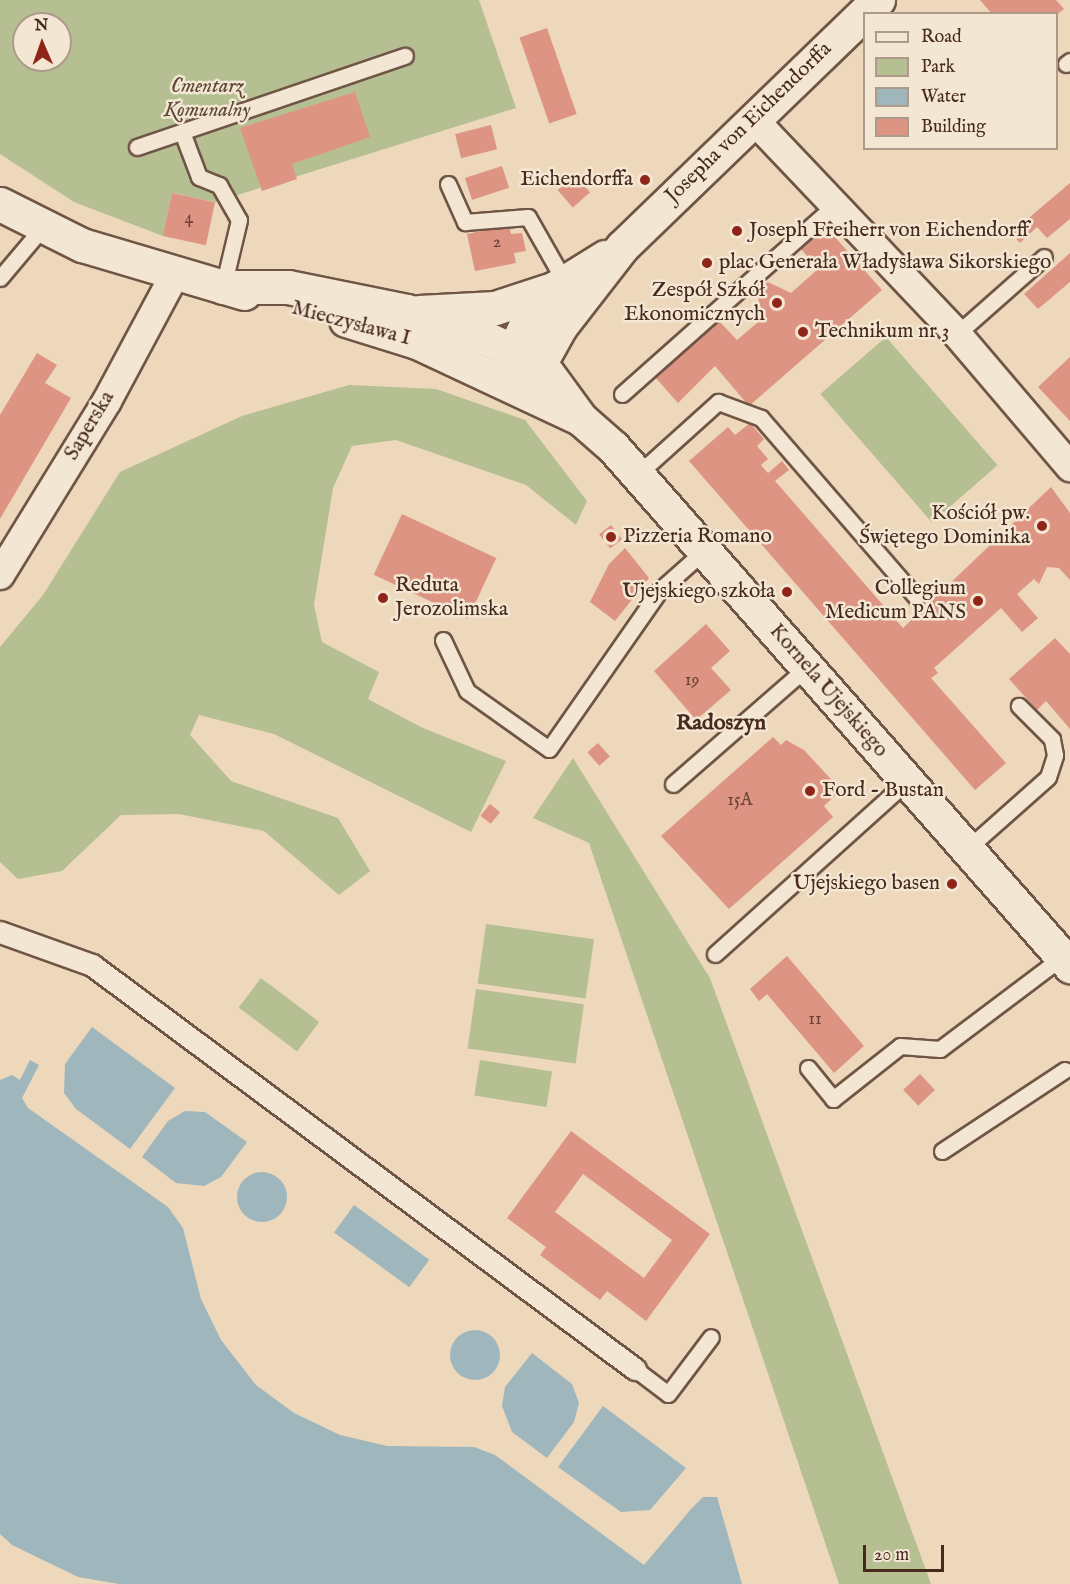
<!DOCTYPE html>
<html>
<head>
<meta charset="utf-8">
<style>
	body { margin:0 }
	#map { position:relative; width:1070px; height:1584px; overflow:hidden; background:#edd8bc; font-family:"IM FELL English",serif }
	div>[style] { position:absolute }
	.green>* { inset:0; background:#b6bf92; transform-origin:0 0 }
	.water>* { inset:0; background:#9fb6bc; transform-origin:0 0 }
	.round { border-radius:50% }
	.building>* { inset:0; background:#de9483; transform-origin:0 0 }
	.roads { filter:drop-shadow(2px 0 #705546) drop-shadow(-2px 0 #705546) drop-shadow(0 2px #705546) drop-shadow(0 -2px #705546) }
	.service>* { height:15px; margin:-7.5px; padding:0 7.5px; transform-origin:7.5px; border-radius:7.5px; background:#f3e6d3 }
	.pedestrian>* { height:21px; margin:-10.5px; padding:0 10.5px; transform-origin:10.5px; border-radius:10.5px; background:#f3e6d3 }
	.minor>* { height:28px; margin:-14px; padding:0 14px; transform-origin:14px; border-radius:14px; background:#f3e6d3 }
	.tertiary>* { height:33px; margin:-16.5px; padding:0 16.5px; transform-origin:16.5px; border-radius:16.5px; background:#f3e6d3 }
	.secondary>* { height:33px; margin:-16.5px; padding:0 16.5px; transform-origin:16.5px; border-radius:16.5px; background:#f3e6d3 }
	.dots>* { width:16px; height:16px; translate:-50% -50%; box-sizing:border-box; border:3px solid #f3e6d3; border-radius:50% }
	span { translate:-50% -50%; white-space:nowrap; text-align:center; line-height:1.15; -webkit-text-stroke:5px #f3e6d3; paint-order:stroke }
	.number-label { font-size:18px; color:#6d4437 }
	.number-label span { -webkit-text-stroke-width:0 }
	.park-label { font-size:21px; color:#5d4735; font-style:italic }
	.street-label { font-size:21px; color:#47291e }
	.poi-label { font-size:21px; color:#47291e }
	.right { translate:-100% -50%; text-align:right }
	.left { translate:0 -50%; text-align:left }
	.neighbourhood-label { font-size:22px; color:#47291e; font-weight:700 }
	.legend { position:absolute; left:863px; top:12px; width:195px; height:138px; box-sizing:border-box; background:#f3e6d3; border:2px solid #ae9a8b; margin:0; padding:8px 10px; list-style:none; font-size:18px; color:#47291e }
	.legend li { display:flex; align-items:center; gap:12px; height:30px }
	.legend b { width:30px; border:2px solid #ae9a8b }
	.north { position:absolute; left:12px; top:12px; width:60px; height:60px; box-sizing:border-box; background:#f3e6d3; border:2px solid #ae9a8b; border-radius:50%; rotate:358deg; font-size:16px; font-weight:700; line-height:24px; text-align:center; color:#47291e }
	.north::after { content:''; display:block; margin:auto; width:21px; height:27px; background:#8f2418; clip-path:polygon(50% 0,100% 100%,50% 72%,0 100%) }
	.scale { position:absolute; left:863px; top:1545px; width:81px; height:27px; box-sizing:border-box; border:3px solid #47291e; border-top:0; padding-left:8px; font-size:18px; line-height:21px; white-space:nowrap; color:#47291e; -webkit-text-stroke:4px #f3e6d3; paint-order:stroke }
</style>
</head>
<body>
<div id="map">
	<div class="green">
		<i style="clip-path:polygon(evenodd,0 0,479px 0,516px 108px,215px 202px,172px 193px,163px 236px,74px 202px,0 154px,0 0,24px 24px,60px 24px,60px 60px,24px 60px,24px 24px)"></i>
		<i style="left:886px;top:337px;width:170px;height:87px;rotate:49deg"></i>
		<i style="clip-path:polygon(349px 385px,436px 389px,525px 420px,587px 501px,576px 525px,526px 485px,396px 440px,352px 446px,333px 488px,314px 605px,322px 642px,379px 672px,368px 699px,423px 728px,506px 761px,471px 832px,274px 734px,199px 715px,190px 735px,231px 781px,338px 818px,370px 871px,339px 895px,264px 831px,179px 814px,121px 815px,62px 871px,18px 879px,0 862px,0 647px,43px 595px,120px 472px,242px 416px)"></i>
		<i style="clip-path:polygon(573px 758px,710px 978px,931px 1584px,839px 1584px,589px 843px,533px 818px)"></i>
		<i style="left:486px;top:924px;width:109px;height:60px;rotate:8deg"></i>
		<i style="left:261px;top:978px;width:73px;height:37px;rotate:37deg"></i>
		<i style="left:476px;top:989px;width:109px;height:60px;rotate:8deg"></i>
		<i style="left:480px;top:1060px;width:73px;height:36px;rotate:9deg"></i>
	</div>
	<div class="water">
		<i style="clip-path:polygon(92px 1027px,175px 1088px,130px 1149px,76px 1109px,64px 1093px,65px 1064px)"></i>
		<i style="clip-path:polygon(30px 1060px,39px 1065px,22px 1098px,28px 1108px,168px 1207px,183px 1228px,201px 1299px,221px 1340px,256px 1385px,294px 1413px,340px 1435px,387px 1446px,474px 1447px,495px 1455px,644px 1565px,691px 1509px,703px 1497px,717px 1497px,742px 1584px,119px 1584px,78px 1577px,12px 1545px,0 1534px,0 1080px,12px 1075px,20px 1080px)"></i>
		<i style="clip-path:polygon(185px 1111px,205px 1112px,247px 1142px,221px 1177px,204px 1186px,176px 1183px,142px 1157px,168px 1121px)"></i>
		<i class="round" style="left:237px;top:1172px;width:50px;height:50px"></i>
		<i style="left:354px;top:1205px;width:93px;height:34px;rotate:36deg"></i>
		<i class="round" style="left:450px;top:1330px;width:50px;height:50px"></i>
		<i style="clip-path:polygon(532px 1353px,572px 1384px,579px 1403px,574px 1422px,547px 1458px,512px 1432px,502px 1406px,505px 1387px)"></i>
		<i style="clip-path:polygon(603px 1406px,686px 1468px,650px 1510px,621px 1512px,558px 1467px)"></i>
	</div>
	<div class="building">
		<i style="clip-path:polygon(980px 0,1056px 0,1064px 9px,1056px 15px,992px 14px)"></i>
		<i style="left:547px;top:28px;width:91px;height:29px;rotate:71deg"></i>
		<i style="clip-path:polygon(355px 92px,370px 137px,292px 164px,297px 179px,262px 191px,240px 128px)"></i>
		<i style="left:491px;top:125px;width:25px;height:37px;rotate:76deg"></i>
		<i style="left:502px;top:166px;width:23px;height:39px;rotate:72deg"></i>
		<i style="left:575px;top:175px;width:23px;height:23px;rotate:49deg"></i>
		<i style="clip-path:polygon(1070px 183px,1070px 219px,1047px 238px,1037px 227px,1020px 243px,1011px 233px)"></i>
		<i style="left:172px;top:193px;width:44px;height:44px;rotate:12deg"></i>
		<i style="clip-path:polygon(509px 225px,511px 234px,522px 233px,526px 251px,514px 253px,516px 263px,475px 271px,467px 234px)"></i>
		<i style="clip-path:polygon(826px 227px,882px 290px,749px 406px,715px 366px,678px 403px,655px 377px,719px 321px,737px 340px,764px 317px,756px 292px,768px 282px,791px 293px,818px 269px,801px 249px)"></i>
		<i style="clip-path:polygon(1070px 253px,1070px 282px,1038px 309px,1024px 294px)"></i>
		<i style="clip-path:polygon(37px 353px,57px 365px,45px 383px,71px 398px,0 519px,0 415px)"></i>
		<i style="clip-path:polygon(1070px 357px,1070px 421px,1038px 387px)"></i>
		<i style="clip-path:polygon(750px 423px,764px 439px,757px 446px,768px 459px,761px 465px,768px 473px,782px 461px,789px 470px,775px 481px,903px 628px,1051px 487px,1070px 513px,1070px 580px,1059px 568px,1047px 567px,1039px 584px,1034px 579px,1017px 594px,1038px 618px,1022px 632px,1001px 608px,934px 668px,938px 673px,931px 678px,1006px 763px,975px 790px,689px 461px,728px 427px,735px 435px)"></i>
		<i style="left:402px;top:514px;width:104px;height:67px;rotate:25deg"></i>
		<i style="left:611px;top:525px;width:18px;height:15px;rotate:52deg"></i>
		<i style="clip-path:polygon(625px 548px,649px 578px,615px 621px,590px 602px,609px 564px)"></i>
		<i style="clip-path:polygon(706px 624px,730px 651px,711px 668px,731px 690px,696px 720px,654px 671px)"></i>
		<i style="clip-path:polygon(1055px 638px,1070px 654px,1070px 729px,1046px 701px,1037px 710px,1009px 679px)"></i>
		<i style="clip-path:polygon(773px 737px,781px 745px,786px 740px,804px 750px,841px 790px,824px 806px,833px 817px,729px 909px,661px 836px)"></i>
		<i style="left:598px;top:743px;width:18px;height:14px;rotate:49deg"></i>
		<i style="left:490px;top:804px;width:13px;height:15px;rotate:39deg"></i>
		<i style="clip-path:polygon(787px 956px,864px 1046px,834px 1073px,767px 994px,759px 1001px,750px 989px)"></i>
		<i style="left:920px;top:1074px;width:22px;height:23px;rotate:47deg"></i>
		<i style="clip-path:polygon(evenodd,571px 1131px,710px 1234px,646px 1321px,607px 1291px,600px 1300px,540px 1255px,546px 1247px,507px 1218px,571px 1131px,583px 1174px,672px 1240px,644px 1278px,555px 1212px,583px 1174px)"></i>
	</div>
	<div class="roads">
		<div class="service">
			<i style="left:1066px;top:64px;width:5px;rotate:-37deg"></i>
			<i style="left:182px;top:132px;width:48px;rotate:69.3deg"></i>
			<i style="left:199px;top:177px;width:22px;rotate:22deg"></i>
			<i style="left:219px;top:185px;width:40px;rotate:60.3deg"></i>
			<i style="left:239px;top:220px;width:69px;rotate:103.4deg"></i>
			<i style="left:137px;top:147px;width:283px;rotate:-18.8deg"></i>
			<i style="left:448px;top:184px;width:42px;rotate:65.9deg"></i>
			<i style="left:465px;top:222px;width:63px;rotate:-4.5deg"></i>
			<i style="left:528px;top:217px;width:75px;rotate:60.4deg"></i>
			<i style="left:0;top:278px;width:67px;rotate:-49.9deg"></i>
			<i style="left:957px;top:334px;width:116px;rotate:-41.5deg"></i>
			<i style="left:622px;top:394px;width:285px;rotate:-41.6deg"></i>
			<i style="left:638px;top:474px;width:108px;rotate:-42deg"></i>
			<i style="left:718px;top:402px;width:46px;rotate:20.4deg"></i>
			<i style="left:761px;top:418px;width:237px;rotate:49.1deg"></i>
			<i style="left:443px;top:640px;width:56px;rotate:64.8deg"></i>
			<i style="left:467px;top:691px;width:100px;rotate:35.3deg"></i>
			<i style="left:549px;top:749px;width:194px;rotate:-55.1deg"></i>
			<i style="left:660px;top:590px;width:60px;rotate:-41.6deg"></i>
			<i style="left:673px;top:784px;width:178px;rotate:-41.1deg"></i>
			<i style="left:967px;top:849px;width:108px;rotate:-41.6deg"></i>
			<i style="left:1048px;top:777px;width:23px;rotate:-72deg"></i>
			<i style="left:1055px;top:755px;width:16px;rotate:-101deg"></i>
			<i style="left:1052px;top:739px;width:47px;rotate:-135deg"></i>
			<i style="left:715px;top:954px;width:258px;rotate:-42deg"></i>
			<i style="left:808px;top:1068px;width:40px;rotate:51deg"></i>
			<i style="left:833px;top:1099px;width:85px;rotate:-38.3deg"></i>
			<i style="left:900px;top:1046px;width:40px;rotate:4.3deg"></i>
			<i style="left:940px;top:1049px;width:153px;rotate:-37deg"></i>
			<i style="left:942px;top:1151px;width:147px;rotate:-33.4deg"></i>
			<i style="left:635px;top:1369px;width:41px;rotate:37.1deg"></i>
			<i style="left:668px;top:1394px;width:71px;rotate:-53deg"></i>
		</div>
		<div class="pedestrian">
			<i style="left:0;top:932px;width:98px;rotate:19.7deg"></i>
			<i style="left:92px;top:965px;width:677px;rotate:36.65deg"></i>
		</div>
		<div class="minor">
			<i style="left:754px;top:120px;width:295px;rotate:46.5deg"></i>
			<i style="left:957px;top:334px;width:175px;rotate:49.6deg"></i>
			<i style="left:0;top:575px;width:204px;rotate:-58.4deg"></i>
			<i style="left:107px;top:401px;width:144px;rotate:-61.8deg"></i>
		</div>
		<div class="tertiary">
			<i style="left:419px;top:312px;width:76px;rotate:-3deg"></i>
			<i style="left:495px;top:308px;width:61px;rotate:-18.1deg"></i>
			<i style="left:516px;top:378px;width:28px;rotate:-32deg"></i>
			<i style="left:540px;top:363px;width:41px;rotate:-60.9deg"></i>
			<i style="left:560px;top:327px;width:101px;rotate:-52.2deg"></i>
			<i style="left:622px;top:247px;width:356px;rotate:-44deg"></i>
			<i style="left:508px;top:380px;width:31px;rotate:-79deg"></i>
			<i style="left:514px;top:350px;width:38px;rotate:-65deg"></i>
			<i style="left:530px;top:316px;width:38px;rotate:-48deg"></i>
			<i style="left:555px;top:288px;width:59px;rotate:-31.8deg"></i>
		</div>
		<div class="secondary">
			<i style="left:0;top:204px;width:92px;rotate:26.6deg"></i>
			<i style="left:82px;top:245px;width:169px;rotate:16.5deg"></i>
			<i style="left:223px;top:287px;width:65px"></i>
			<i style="left:288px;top:287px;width:121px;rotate:11.4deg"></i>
			<i style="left:407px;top:311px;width:64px;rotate:17.3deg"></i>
			<i style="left:468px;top:330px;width:79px;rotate:24.6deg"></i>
			<i style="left:540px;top:363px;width:69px;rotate:53.8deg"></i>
			<i style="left:581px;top:419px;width:43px;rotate:41.2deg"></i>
			<i style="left:613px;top:447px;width:692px;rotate:48.63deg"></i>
			<i style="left:346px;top:320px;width:74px;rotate:17.2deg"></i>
			<i style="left:417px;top:342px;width:177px;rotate:25.1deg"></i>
		</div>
	</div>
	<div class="dots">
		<i style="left:645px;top:180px;background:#8f2418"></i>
		<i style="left:737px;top:231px;background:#8f2418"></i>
		<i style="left:707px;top:263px;background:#8f2418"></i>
		<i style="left:777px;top:303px;background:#8f2418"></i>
		<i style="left:803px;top:332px;background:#8f2418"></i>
		<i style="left:1042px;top:526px;background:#8f2418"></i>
		<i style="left:611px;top:537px;background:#8f2418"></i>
		<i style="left:787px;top:592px;background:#8f2418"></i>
		<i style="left:383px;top:598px;background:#8f2418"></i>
		<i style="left:978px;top:601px;background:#8f2418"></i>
		<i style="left:810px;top:791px;background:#8f2418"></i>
		<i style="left:952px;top:884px;background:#8f2418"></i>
	</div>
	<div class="number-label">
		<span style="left:189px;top:219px">4</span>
		<span style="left:497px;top:243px">2</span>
		<span style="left:692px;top:681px">19</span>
		<span style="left:740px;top:801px">15A</span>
		<span style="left:815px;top:1020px">11</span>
	</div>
	<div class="park-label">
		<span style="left:207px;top:99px">Cmentarz<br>Komunalny</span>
	</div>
	<div class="street-label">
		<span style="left:749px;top:123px;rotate:-44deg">Josepha von Eichendorffa</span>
		<span style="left:351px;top:324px;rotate:15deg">Mieczysława I</span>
		<span style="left:90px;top:426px;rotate:-59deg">Saperska</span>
		<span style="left:828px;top:691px;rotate:49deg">Kornela Ujejskiego</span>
	</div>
	<div class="poi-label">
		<span class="right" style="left:633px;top:180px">Eichendorffa</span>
		<span class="left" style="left:749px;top:231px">Joseph Freiherr von Eichendorff</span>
		<span class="left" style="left:719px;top:263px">plac Generała Władysława Sikorskiego</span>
		<span class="right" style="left:765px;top:303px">Zespół Szkół<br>Ekonomicznych</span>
		<span class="left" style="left:815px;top:332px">Technikum nr 3</span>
		<span class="right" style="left:1030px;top:526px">Kościół pw.<br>Świętego Dominika</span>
		<span class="left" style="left:623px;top:537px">Pizzeria Romano</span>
		<span class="left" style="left:395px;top:598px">Reduta<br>Jerozolimska</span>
		<span class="right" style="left:966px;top:601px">Collegium<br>Medicum PANS</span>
		<span class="right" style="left:775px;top:592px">Ujejskiego szkoła</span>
		<span class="left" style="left:822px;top:791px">Ford - Bustan</span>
		<span class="right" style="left:940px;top:884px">Ujejskiego basen</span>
	</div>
	<div class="neighbourhood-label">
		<span style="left:721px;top:724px">Radoszyn</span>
	</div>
	<ul class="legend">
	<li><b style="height:8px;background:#f3e6d3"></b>Road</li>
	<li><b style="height:16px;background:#b6bf92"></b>Park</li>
	<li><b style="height:16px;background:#9fb6bc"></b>Water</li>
	<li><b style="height:16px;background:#de9483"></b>Building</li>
	</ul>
	<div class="north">N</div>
	<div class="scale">20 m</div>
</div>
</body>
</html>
